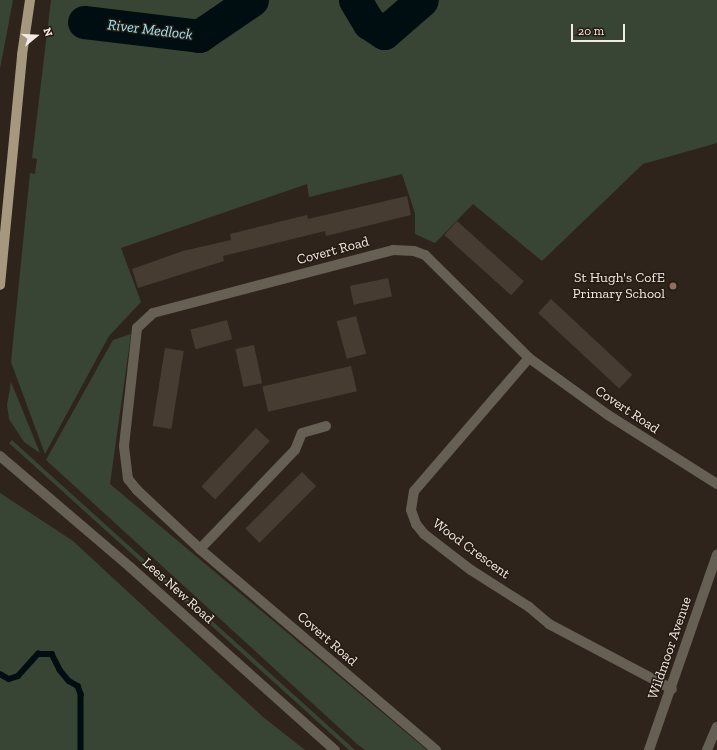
<!DOCTYPE html>
<html>
<head>
<meta charset="utf-8">
<style>
	body { margin:0 }
	#map { position:relative; width:717px; height:750px; overflow:hidden; background:#2f241b; font-family:"Zilla Slab",serif }
	div>[style] { position:absolute }
	.green>* { inset:0; background:#384534 }
	.stream>* { height:5.5px; margin:-2.75px; padding:0 2.75px; transform-origin:2.75px; border-radius:2.75px; background:#000e12 }
	.river>* { height:33px; margin:-16.5px; padding:0 16.5px; transform-origin:16.5px; border-radius:16.5px; background:#000e12 }
	.building>* { inset:0; background:#473c32; transform-origin:0 0 }
	.minor>* { height:10px; margin:-5px; padding:0 5px; transform-origin:5px; border-radius:5px; background:#665f53 }
	.major>* { height:10px; margin:-5px; padding:0 5px; transform-origin:5px; border-radius:5px; background:#a5987e }
	.dots>* { width:11px; height:11px; translate:-50% -50%; box-sizing:border-box; border:2px solid #251b12; border-radius:50% }
	span { translate:-50% -50%; white-space:nowrap; text-align:center; line-height:1.15; -webkit-text-stroke:3px #251b12; paint-order:stroke }
	.street-label { font-size:14px; color:#f1eae4 }
	.poi-label { font-size:14px; color:#f1eae4 }
	.right { translate:-100% -50%; text-align:right }
	.water-label { font-size:15px; color:#9ce6f6; font-style:italic }
	.north { position:absolute; left:16px; top:16px; width:40px; height:40px; -webkit-text-stroke:3px #251b12; paint-order:stroke; rotate:72deg; font-size:11px; font-weight:700; line-height:16px; text-align:center; color:#f1eae4 }
	.north::after { content:''; display:block; margin:auto; width:14px; height:18px; background:#f1eae4; clip-path:polygon(50% 0,100% 100%,50% 72%,0 100%) }
	.scale { position:absolute; left:571px; top:24px; width:54px; height:18px; box-sizing:border-box; border:2px solid #f1eae4; border-top:0; padding-left:5px; font-size:12px; line-height:14px; white-space:nowrap; color:#f1eae4; -webkit-text-stroke:3px #251b12; paint-order:stroke }
</style>
</head>
<body>
<div id="map">
	<div class="green">
		<i style="clip-path:polygon(0 0,13px 0,0 69px)"></i>
		<i style="clip-path:polygon(51px 0,717px 0,717px 143px,643px 164px,542px 261px,473px 204px,435px 243px,415px 234px,415px 213px,402px 174px,309px 197px,307px 184px,121px 248px,141px 302px,109px 336px,45px 454px,11px 362px,30px 173px,35px 174px,37px 159px,32px 158px)"></i>
		<i style="clip-path:polygon(131px 334px,110px 484px,427px 750px,365px 750px,357px 744px,46px 460px,113px 340px)"></i>
		<i style="clip-path:polygon(11px 382px,40px 453px,24px 442px,9px 419px,7px 405px)"></i>
		<i style="clip-path:polygon(12px 440px,14px 442px,355px 750px,349px 750px,9px 443px)"></i>
		<i style="clip-path:polygon(0 493px,73px 541px,263px 717px,305px 750px,0 750px)"></i>
	</div>
	<div class="stream">
		<i style="left:0;top:674px;width:10px;rotate:29deg"></i>
		<i style="left:9px;top:679px;width:9px;rotate:-18deg"></i>
		<i style="left:18px;top:676px;width:30px;rotate:-48deg"></i>
		<i style="left:38px;top:654px;width:14px"></i>
		<i style="left:52px;top:654px;width:18px;rotate:63deg"></i>
		<i style="left:60px;top:670px;width:14px;rotate:51deg"></i>
		<i style="left:69px;top:681px;width:10px;rotate:29deg"></i>
		<i style="left:78px;top:686px;width:9px;rotate:69deg"></i>
		<i style="left:81px;top:694px;width:56px;rotate:90deg"></i>
	</div>
	<div class="river">
		<i style="left:355px;top:0;width:27px;rotate:59deg"></i>
		<i style="left:369px;top:23px;width:18px;rotate:34deg"></i>
		<i style="left:384px;top:33px;width:50px;rotate:-41deg"></i>
		<i style="left:84px;top:22px;width:116px;rotate:6.9deg"></i>
		<i style="left:199px;top:36px;width:64px;rotate:-34.2deg"></i>
	</div>
	<div class="building">
		<i style="clip-path:polygon(407px 196px,411px 215px,326px 236px,325px 231px,223px 256px,224px 261px,138px 288px,132px 269px,183px 251px,231px 240px,230px 234px,307px 215px,308px 219px)"></i>
		<i style="left:457px;top:221px;width:90px;height:19px;rotate:42deg"></i>
		<i style="left:388px;top:278px;width:19px;height:39px;rotate:78deg"></i>
		<i style="left:551px;top:299px;width:111px;height:19px;rotate:43deg"></i>
		<i style="left:356px;top:316px;width:39px;height:20px;rotate:75deg"></i>
		<i style="left:227px;top:320px;width:20px;height:38px;rotate:75deg"></i>
		<i style="left:254px;top:345px;width:39px;height:19px;rotate:78deg"></i>
		<i style="left:165px;top:348px;width:19px;height:79px;rotate:9deg"></i>
		<i style="left:351px;top:366px;width:26px;height:91px;rotate:77deg"></i>
		<i style="left:256px;top:428px;width:19px;height:80px;rotate:43deg"></i>
		<i style="left:302px;top:472px;width:20px;height:80px;rotate:45deg"></i>
	</div>
	<div class="minor">
		<i style="left:529px;top:358px;width:176px;rotate:130.8deg"></i>
		<i style="left:414px;top:491px;width:19px;rotate:99deg"></i>
		<i style="left:411px;top:510px;width:15px;rotate:70deg"></i>
		<i style="left:416px;top:524px;width:13px;rotate:51deg"></i>
		<i style="left:424px;top:534px;width:59px;rotate:37.5deg"></i>
		<i style="left:471px;top:570px;width:69px;rotate:32.5deg"></i>
		<i style="left:529px;top:607px;width:26px;rotate:40deg"></i>
		<i style="left:549px;top:624px;width:139px;rotate:27.9deg"></i>
		<i style="left:0;top:456px;width:171px;rotate:40.5deg"></i>
		<i style="left:130px;top:567px;width:275px;rotate:41.8deg"></i>
		<i style="left:200px;top:549px;width:137px;rotate:-46.2deg"></i>
		<i style="left:295px;top:450px;width:18px;rotate:-68deg"></i>
		<i style="left:302px;top:433px;width:25px;rotate:-16deg"></i>
		<i style="left:436px;top:750px;width:310px;rotate:-139.6deg"></i>
		<i style="left:200px;top:549px;width:86px;rotate:-136.9deg"></i>
		<i style="left:137px;top:490px;width:14px;rotate:-129deg"></i>
		<i style="left:128px;top:479px;width:33px;rotate:-97deg"></i>
		<i style="left:124px;top:446px;width:119px;rotate:-83.7deg"></i>
		<i style="left:137px;top:328px;width:22px;rotate:-43deg"></i>
		<i style="left:153px;top:313px;width:248px;rotate:-14.7deg"></i>
		<i style="left:393px;top:250px;width:21px;rotate:3deg"></i>
		<i style="left:414px;top:251px;width:12px;rotate:20deg"></i>
		<i style="left:425px;top:255px;width:146px;rotate:44.7deg"></i>
		<i style="left:529px;top:358px;width:97px;rotate:35.8deg"></i>
		<i style="left:608px;top:415px;width:129px;rotate:32.3deg"></i>
		<i style="left:649px;top:750px;width:207px;rotate:-70.8deg"></i>
		<i style="left:707px;top:750px;width:25px;rotate:-67deg"></i>
	</div>
	<div class="major">
		<i style="left:0;top:285px;width:231px;rotate:-84.5deg"></i>
		<i style="left:22px;top:55px;width:56px;rotate:-81.7deg"></i>
	</div>
	<div class="dots">
		<i style="left:673px;top:286px;background:#8d6e63"></i>
	</div>
	<div class="street-label">
		<span style="left:333px;top:251px;rotate:-15deg">Covert Road</span>
		<span style="left:627px;top:410px;rotate:34deg">Covert Road</span>
		<span style="left:471px;top:549px;rotate:36deg">Wood Crescent</span>
		<span style="left:178px;top:591px;rotate:42deg">Lees New Road</span>
		<span style="left:327px;top:639px;rotate:41deg">Covert Road</span>
		<span style="left:670px;top:648px;rotate:-71deg">Wildmoor Avenue</span>
	</div>
	<div class="poi-label">
		<span class="right" style="left:665px;top:286px">St Hugh's CofE<br>Primary School</span>
	</div>
	<div class="water-label">
		<span style="left:150px;top:30px;rotate:7deg">River Medlock</span>
	</div>
	<div class="north">N</div>
	<div class="scale">20 m</div>
</div>
</body>
</html>
